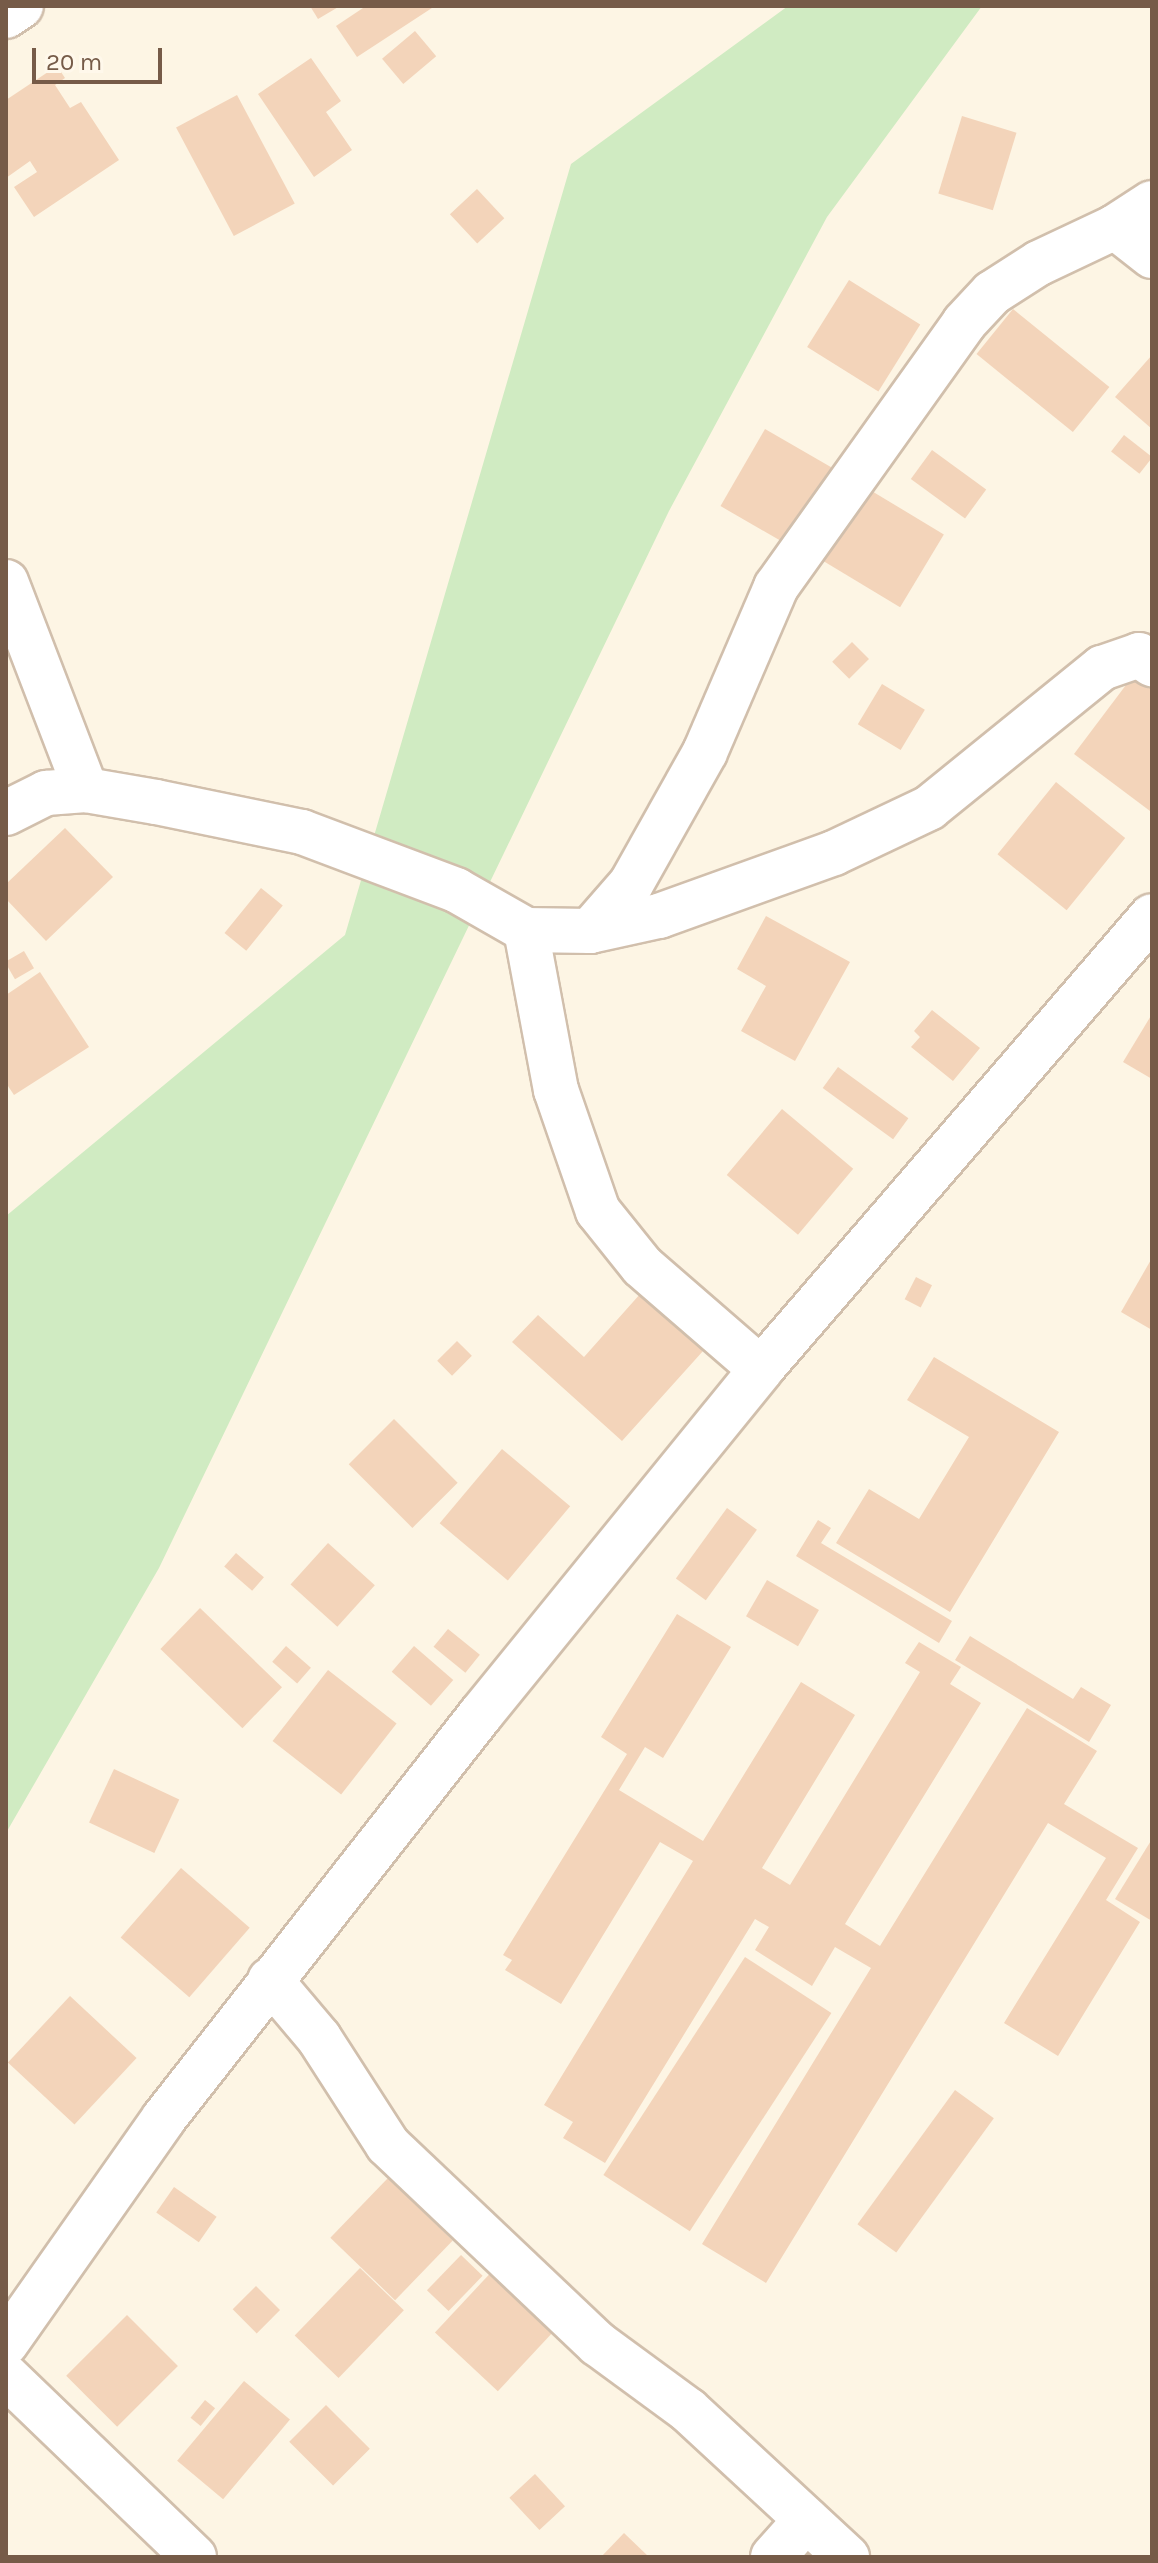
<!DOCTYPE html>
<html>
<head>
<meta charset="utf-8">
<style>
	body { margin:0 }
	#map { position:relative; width:1158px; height:2563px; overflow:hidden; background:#fdf5e4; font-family:Karla,sans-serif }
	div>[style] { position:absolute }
	.green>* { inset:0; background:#d0ebc2 }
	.building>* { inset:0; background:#f3d4ba; transform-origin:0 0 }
	.roads { filter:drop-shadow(2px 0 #d1bfac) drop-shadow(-2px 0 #d1bfac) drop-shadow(0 2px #d1bfac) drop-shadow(0 -2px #d1bfac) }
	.minor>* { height:44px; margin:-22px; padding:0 22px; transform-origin:22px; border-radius:22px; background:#fff }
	span { translate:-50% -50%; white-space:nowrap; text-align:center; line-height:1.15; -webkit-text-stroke:6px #fff8eb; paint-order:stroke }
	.frame { position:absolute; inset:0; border:8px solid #765b48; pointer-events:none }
	.scale { position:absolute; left:32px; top:48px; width:130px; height:36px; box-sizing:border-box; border:4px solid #765b48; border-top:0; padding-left:10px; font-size:24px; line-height:28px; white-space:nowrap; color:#765b48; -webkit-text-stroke:6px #fff8eb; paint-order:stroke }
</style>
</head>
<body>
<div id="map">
	<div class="green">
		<i style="clip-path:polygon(788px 6px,982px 6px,827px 217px,669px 511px,159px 1568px,6px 1833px,6px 1216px,345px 935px,571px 164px)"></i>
	</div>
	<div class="building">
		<i style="clip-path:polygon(310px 6px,340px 6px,318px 19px)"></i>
		<i style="clip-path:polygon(366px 6px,435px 6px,357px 57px,336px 26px)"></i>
		<i style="left:415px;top:31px;width:33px;height:43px;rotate:50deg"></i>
		<i style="clip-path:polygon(311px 58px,341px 101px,326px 112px,352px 150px,314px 177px,258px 94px)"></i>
		<i style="clip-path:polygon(57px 66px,65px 78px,55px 85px,70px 108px,81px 102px,119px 160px,34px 217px,14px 187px,37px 172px,30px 161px,6px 178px,6px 100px)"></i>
		<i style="left:237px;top:95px;width:123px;height:69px;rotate:62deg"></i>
		<i style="left:962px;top:116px;width:57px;height:81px;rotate:17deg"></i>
		<i style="left:477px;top:189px;width:40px;height:37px;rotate:47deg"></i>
		<i style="left:849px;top:280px;width:84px;height:79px;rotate:32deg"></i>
		<i style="left:1013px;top:309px;width:124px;height:58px;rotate:39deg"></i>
		<i style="clip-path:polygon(1152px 355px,1152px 429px,1115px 397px)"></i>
		<i style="left:765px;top:429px;width:82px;height:89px;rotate:30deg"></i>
		<i style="left:1124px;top:435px;width:36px;height:21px;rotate:38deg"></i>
		<i style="left:932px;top:450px;width:67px;height:36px;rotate:36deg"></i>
		<i style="left:865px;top:487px;width:92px;height:85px;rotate:31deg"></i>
		<i style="left:852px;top:642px;width:24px;height:28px;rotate:45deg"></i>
		<i style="clip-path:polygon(1135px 673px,1152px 686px,1150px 811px,1074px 754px)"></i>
		<i style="left:882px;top:684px;width:50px;height:47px;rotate:31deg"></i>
		<i style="left:1056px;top:782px;width:89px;height:93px;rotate:39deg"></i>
		<i style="clip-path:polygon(65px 828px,113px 877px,46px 941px,6px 899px,6px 884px)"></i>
		<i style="left:261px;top:888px;width:28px;height:58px;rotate:39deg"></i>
		<i style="clip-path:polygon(766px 916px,850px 962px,795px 1061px,741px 1031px,766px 986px,737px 969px)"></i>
		<i style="left:24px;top:951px;width:20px;height:22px;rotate:60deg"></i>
		<i style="clip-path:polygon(40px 972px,89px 1047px,14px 1095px,6px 1083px,6px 995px)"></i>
		<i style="clip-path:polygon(932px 1010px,980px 1048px,953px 1081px,911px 1047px,920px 1037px,914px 1031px)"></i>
		<i style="clip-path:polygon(1152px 1014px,1152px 1079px,1123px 1062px)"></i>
		<i style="left:838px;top:1067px;width:87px;height:26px;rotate:36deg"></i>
		<i style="left:782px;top:1109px;width:93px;height:86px;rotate:40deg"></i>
		<i style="clip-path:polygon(1152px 1258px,1152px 1330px,1121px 1312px)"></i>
		<i style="left:916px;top:1277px;width:18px;height:25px;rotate:27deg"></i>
		<i style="clip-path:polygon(649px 1284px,712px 1341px,622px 1441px,512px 1342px,538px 1315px,584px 1357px)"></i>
		<i style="left:457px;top:1341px;width:21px;height:28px;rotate:45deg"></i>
		<i style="clip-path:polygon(934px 1357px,1059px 1432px,950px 1612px,836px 1543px,869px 1489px,919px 1519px,969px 1437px,907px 1400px)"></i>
		<i style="left:394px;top:1419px;width:90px;height:64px;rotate:45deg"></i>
		<i style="left:502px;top:1449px;width:89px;height:97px;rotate:40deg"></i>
		<i style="left:727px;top:1508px;width:37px;height:87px;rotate:36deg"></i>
		<i style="clip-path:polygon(818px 1520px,831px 1528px,821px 1543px,952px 1621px,939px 1643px,796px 1556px)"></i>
		<i style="left:328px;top:1543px;width:63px;height:56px;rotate:42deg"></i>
		<i style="left:236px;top:1553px;width:37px;height:18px;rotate:41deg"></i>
		<i style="left:767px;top:1580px;width:60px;height:42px;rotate:30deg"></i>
		<i style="left:200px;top:1608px;width:114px;height:57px;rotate:44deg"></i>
		<i style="clip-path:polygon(677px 1614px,731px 1647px,663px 1758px,645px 1747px,619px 1790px,703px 1841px,801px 1682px,855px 1715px,762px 1868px,790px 1885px,920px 1672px,905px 1663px,919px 1642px,961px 1667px,950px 1684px,981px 1703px,845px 1924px,880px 1946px,1027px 1708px,1097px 1751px,1064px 1804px,1138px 1848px,1106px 1900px,1140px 1922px,1058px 2056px,1004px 2023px,1106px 1858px,1048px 1823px,766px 2283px,702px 2244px,871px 1968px,835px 1947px,812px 1986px,755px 1950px,769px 1927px,755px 1919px,605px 2163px,563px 2138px,573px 2122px,544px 2105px,693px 1861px,660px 1842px,561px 2004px,505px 1970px,512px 1960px,503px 1955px,627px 1754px,601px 1737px)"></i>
		<i style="left:448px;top:1629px;width:41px;height:23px;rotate:39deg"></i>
		<i style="clip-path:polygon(970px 1636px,1073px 1699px,1081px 1687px,1111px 1705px,1089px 1742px,955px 1660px)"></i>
		<i style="left:286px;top:1646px;width:33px;height:21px;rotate:41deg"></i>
		<i style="left:414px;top:1646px;width:52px;height:34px;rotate:41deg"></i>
		<i style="left:328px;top:1670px;width:87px;height:90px;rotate:38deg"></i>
		<i style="left:114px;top:1769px;width:72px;height:59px;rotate:25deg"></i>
		<i style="clip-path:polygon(1152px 1839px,1152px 1921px,1115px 1899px)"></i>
		<i style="left:181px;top:1868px;width:91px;height:92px;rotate:41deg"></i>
		<i style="left:745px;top:1957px;width:103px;height:260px;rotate:33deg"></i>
		<i style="left:70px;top:1996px;width:91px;height:91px;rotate:43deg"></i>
		<i style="left:955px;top:2090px;width:48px;height:166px;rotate:36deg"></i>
		<i style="left:388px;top:2178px;width:90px;height:83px;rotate:44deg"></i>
		<i style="left:174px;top:2187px;width:52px;height:31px;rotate:35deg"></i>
		<i style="left:461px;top:2255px;width:30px;height:49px;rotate:44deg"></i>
		<i style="left:497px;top:2266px;width:86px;height:91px;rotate:43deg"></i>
		<i style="left:360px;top:2268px;width:61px;height:94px;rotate:44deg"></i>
		<i style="left:256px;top:2286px;width:34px;height:33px;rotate:45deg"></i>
		<i style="left:127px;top:2315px;width:72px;height:86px;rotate:45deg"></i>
		<i style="left:244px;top:2381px;width:60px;height:104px;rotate:40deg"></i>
		<i style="left:205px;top:2400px;width:13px;height:23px;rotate:39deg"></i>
		<i style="left:326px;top:2405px;width:62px;height:52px;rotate:45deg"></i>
		<i style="left:535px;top:2474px;width:44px;height:35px;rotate:47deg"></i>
		<i style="clip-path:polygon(624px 2533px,649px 2557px,601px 2557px)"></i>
	</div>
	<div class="roads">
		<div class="minor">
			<i style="left:6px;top:16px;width:18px;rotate:-34deg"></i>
			<i style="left:1115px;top:227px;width:44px;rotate:-33deg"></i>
			<i style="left:6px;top:582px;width:223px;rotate:69deg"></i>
			<i style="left:6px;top:813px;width:45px;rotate:-26.6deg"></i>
			<i style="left:46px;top:793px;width:40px;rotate:-4.3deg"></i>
			<i style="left:86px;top:790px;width:71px;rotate:9.7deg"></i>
			<i style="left:156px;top:802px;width:149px;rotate:11.6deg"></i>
			<i style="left:302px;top:832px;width:165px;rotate:20.6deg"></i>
			<i style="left:456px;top:890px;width:81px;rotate:29.7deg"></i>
			<i style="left:526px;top:930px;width:64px;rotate:0.9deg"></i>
			<i style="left:590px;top:931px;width:71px;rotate:-12.3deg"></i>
			<i style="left:659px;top:916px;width:186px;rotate:-19.8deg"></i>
			<i style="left:834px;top:853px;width:105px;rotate:-25.3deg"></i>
			<i style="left:929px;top:808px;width:223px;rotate:-39deg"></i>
			<i style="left:1102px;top:668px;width:39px;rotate:-19deg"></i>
			<i style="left:1139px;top:655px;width:16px;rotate:35deg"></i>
			<i style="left:526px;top:930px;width:163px;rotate:79.4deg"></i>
			<i style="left:556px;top:1090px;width:128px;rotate:70.9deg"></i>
			<i style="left:598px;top:1211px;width:70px;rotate:51.3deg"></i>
			<i style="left:642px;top:1266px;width:157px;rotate:40.9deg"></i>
			<i style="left:590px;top:931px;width:62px;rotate:-48.9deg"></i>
			<i style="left:631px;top:884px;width:151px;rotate:-60.7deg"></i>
			<i style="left:705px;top:752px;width:180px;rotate:-66.7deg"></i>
			<i style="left:776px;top:587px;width:324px;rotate:-54.5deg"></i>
			<i style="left:964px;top:323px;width:41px;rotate:-47deg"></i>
			<i style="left:992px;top:293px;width:56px;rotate:-32.6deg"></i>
			<i style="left:1039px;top:263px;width:84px;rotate:-25.3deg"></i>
			<i style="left:1115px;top:227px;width:47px;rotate:38.1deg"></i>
			<i style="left:270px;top:1980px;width:76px;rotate:49.8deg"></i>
			<i style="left:319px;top:2038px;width:127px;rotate:57.2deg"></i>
			<i style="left:388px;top:2145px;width:289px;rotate:43.5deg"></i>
			<i style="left:598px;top:2344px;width:112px;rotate:36.3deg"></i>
			<i style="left:688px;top:2410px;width:217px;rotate:42.8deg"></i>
			<i style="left:6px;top:2343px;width:275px;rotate:-54.9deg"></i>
			<i style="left:164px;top:2118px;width:514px;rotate:-51.88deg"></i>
			<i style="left:481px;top:1714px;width:444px;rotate:-50.9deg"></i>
			<i style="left:761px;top:1369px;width:598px;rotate:-49.2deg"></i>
			<i style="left:6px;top:2376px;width:261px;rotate:43.9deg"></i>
			<i style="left:773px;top:2557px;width:50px;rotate:-48.3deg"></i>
		</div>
	</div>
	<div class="frame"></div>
	<div class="scale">20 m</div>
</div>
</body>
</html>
